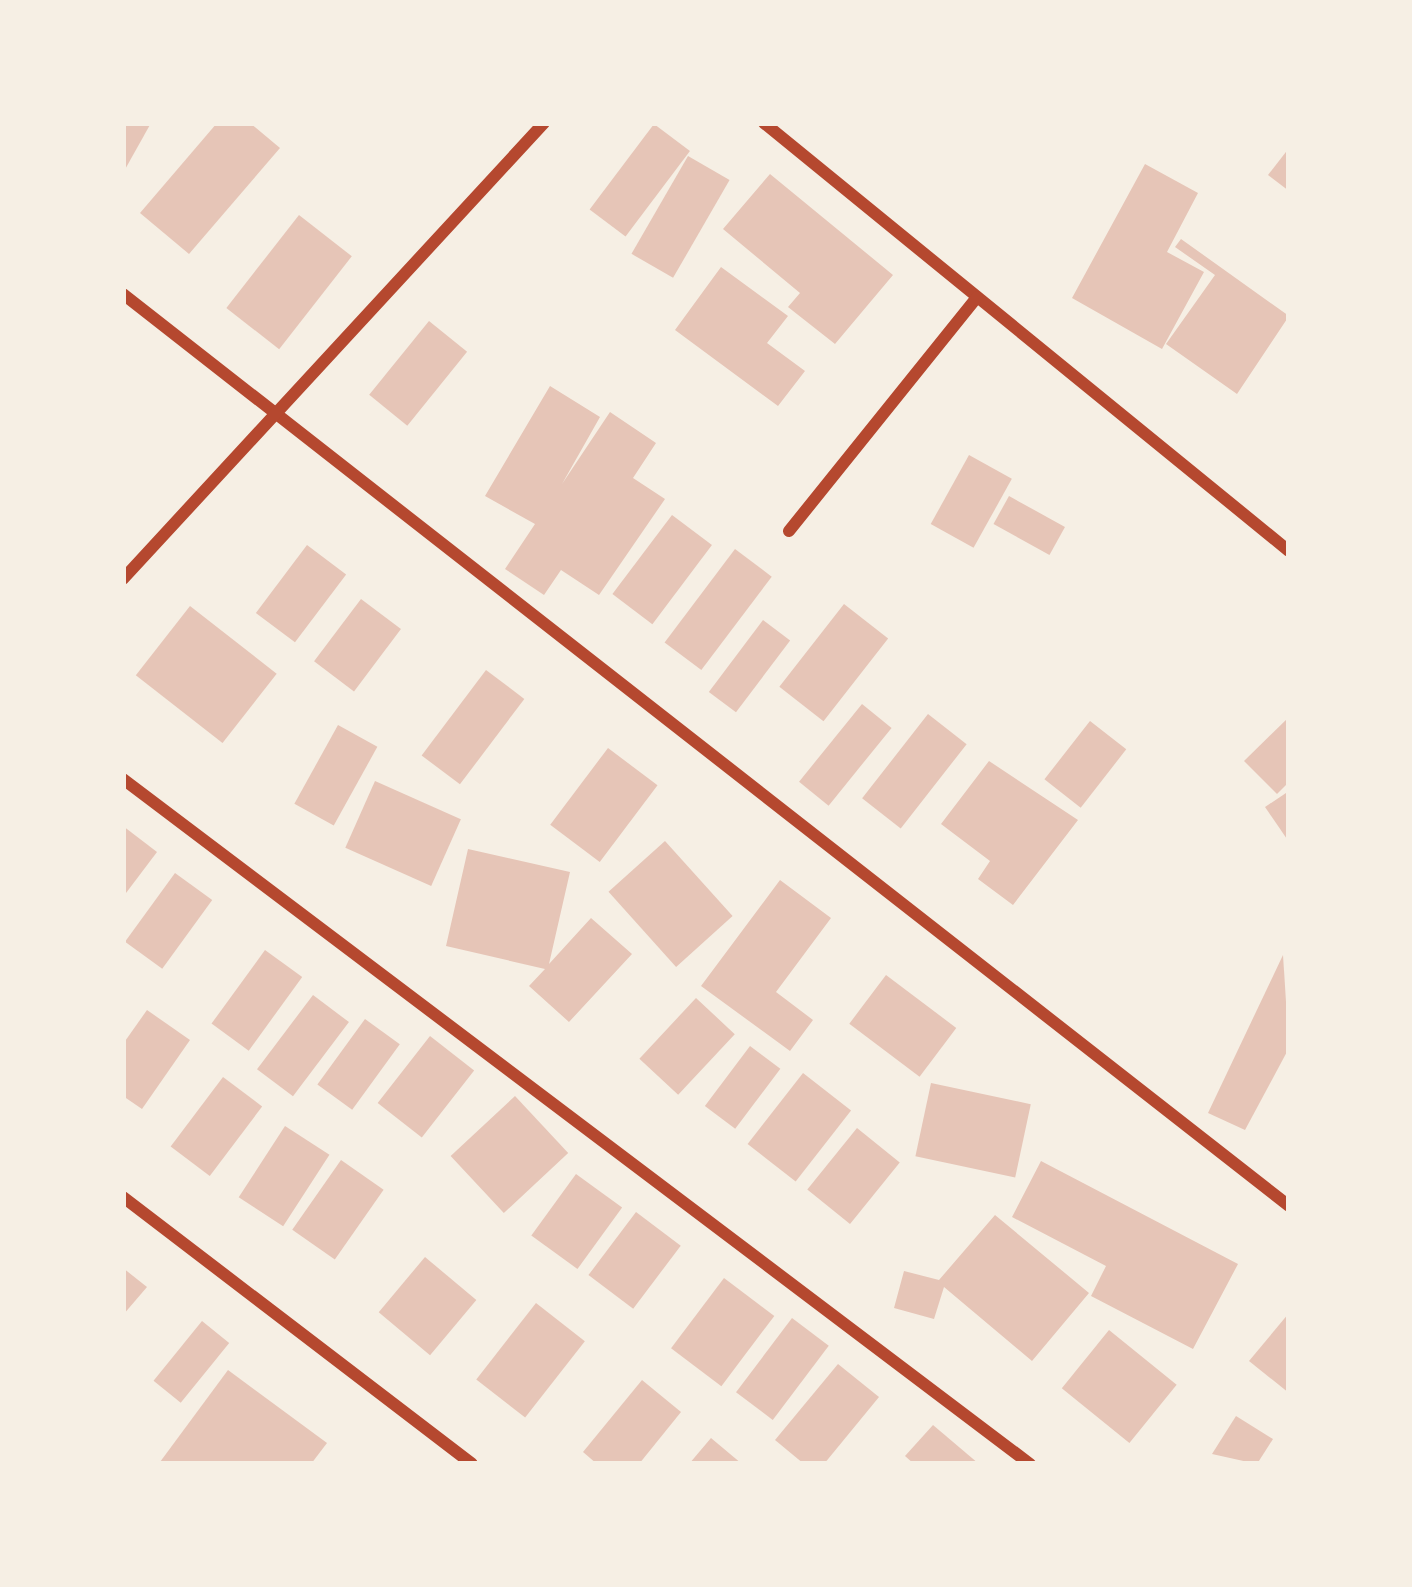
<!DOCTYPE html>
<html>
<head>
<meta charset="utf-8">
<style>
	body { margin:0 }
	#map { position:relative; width:1412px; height:1587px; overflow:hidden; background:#f6efe4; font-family:Poppins,sans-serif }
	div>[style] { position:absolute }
	.building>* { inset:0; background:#e6c5b7; transform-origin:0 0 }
	.minor>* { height:12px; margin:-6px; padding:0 6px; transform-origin:6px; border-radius:6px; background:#b5482f }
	span { translate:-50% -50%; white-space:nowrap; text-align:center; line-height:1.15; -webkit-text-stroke:9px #f6efe4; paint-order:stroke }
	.frame { position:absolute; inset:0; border:126px solid #f6efe4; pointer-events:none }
</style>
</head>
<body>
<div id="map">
	<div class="building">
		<i style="clip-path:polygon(123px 123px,151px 123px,123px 173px)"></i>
		<i style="clip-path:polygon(217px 123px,250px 123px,280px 148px,189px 254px,140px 213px)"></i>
		<i style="left:654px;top:124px;width:45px;height:107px;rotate:37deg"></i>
		<i style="clip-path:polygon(1289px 148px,1289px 191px,1268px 175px)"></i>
		<i style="left:688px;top:156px;width:48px;height:113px;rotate:30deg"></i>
		<i style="clip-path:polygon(1145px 164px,1198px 193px,1167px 252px,1204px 272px,1162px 349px,1072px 298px)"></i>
		<i style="clip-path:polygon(770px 174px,893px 275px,835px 344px,788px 307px,800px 293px,723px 229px)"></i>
		<i style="left:299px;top:215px;width:67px;height:118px;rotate:38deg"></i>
		<i style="clip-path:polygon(1181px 239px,1289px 316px,1237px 394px,1166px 344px,1215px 275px,1175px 247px)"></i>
		<i style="clip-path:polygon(721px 267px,788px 316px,767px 343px,805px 371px,778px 406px,675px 330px)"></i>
		<i style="left:429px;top:321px;width:49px;height:95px;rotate:39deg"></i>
		<i style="clip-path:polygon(550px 386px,600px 417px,562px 484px,610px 412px,656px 443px,633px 478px,665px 499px,599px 595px,561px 570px,544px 595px,505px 569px,535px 524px,485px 496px)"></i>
		<i style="left:969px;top:455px;width:49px;height:79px;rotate:29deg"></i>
		<i style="left:1009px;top:496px;width:64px;height:32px;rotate:29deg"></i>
		<i style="left:672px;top:515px;width:50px;height:99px;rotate:37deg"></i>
		<i style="left:307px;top:545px;width:49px;height:85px;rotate:37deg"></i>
		<i style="left:735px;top:549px;width:46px;height:117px;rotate:37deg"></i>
		<i style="left:361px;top:599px;width:50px;height:78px;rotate:37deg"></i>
		<i style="left:844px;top:604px;width:56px;height:105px;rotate:38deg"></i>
		<i style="left:190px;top:606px;width:110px;height:88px;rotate:38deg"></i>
		<i style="left:763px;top:620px;width:34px;height:90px;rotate:37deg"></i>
		<i style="left:486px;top:670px;width:48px;height:107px;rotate:37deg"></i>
		<i style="left:862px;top:704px;width:38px;height:100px;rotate:39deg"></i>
		<i style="left:928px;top:714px;width:49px;height:107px;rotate:38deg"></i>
		<i style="clip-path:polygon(1289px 717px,1289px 782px,1277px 794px,1244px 761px)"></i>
		<i style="left:1090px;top:721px;width:46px;height:74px;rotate:38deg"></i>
		<i style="left:338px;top:725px;width:45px;height:90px;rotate:29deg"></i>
		<i style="left:608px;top:748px;width:62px;height:96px;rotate:37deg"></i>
		<i style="clip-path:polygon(989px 761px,1078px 820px,1013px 905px,978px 879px,990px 861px,941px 824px)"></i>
		<i style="left:375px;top:781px;width:94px;height:73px;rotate:24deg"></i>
		<i style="clip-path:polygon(1289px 791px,1289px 842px,1265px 807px)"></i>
		<i style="clip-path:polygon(123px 826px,157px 852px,123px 897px)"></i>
		<i style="left:665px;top:841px;width:101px;height:76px;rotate:48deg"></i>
		<i style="clip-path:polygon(468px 849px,570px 872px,549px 964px,591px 918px,632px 954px,569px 1022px,529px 986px,545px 969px,446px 946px)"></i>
		<i style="left:175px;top:873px;width:46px;height:85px;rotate:36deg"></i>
		<i style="clip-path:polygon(780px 880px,831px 918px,776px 992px,813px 1020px,790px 1051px,701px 986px)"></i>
		<i style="left:265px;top:950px;width:46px;height:91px;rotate:36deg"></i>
		<i style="clip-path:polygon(1283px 955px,1289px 1048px,1245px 1130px,1208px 1113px)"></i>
		<i style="left:886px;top:975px;width:88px;height:61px;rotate:37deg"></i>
		<i style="left:313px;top:995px;width:45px;height:93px;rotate:37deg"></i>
		<i style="left:696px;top:998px;width:53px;height:83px;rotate:43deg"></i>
		<i style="clip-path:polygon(147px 1010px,190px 1040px,142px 1109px,123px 1096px,123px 1044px)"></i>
		<i style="left:365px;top:1019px;width:43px;height:81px;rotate:36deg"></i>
		<i style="left:430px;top:1036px;width:56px;height:85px;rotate:38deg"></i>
		<i style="left:750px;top:1046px;width:38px;height:75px;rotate:37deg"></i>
		<i style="left:803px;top:1073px;width:61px;height:90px;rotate:38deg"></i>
		<i style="left:223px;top:1077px;width:49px;height:87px;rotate:37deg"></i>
		<i style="left:931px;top:1083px;width:102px;height:75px;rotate:12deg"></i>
		<i style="left:515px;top:1096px;width:78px;height:88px;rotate:47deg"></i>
		<i style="left:285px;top:1126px;width:53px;height:85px;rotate:33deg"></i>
		<i style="left:857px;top:1128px;width:55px;height:79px;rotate:39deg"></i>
		<i style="left:341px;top:1160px;width:52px;height:85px;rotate:35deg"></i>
		<i style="clip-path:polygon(1041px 1161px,1238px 1264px,1193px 1349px,1091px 1296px,1106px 1266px,1012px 1217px)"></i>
		<i style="left:576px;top:1174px;width:57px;height:76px;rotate:36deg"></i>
		<i style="left:636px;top:1212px;width:56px;height:79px;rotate:37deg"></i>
		<i style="clip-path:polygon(995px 1215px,1089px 1293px,1032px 1361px,944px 1287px,934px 1319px,894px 1308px,904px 1271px,939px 1280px)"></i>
		<i style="left:425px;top:1257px;width:67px;height:72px;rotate:40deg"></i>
		<i style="clip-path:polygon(123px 1268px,147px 1287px,123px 1315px)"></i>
		<i style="left:724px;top:1278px;width:63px;height:88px;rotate:37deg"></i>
		<i style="left:536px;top:1303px;width:62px;height:97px;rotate:38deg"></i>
		<i style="clip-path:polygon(1289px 1313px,1289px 1393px,1249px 1361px)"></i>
		<i style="left:792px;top:1318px;width:46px;height:93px;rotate:37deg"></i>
		<i style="left:202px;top:1321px;width:35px;height:77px;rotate:39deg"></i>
		<i style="left:1109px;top:1330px;width:87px;height:75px;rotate:39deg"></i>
		<i style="clip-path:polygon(838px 1364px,879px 1397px,824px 1464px,804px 1464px,775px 1440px)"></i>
		<i style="clip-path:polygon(228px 1370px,327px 1443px,311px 1464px,160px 1462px)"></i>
		<i style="clip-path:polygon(642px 1380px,681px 1412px,639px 1464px,597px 1464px,583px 1452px)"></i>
		<i style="clip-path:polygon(1236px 1416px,1273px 1439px,1257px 1464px,1212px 1454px)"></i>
		<i style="clip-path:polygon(933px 1425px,979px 1464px,914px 1464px,905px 1456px)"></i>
		<i style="clip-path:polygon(711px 1438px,742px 1464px,689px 1464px)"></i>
	</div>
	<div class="minor">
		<i style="left:764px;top:123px;width:677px;rotate:39.19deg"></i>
		<i style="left:123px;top:294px;width:1480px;rotate:38.03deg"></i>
		<i style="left:789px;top:531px;width:300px;rotate:-51.2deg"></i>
		<i style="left:123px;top:579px;width:621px;rotate:-47.29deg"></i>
		<i style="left:123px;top:779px;width:1137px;rotate:37.06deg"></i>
		<i style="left:123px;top:1197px;width:439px;rotate:37.4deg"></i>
	</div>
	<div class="frame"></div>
</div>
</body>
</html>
